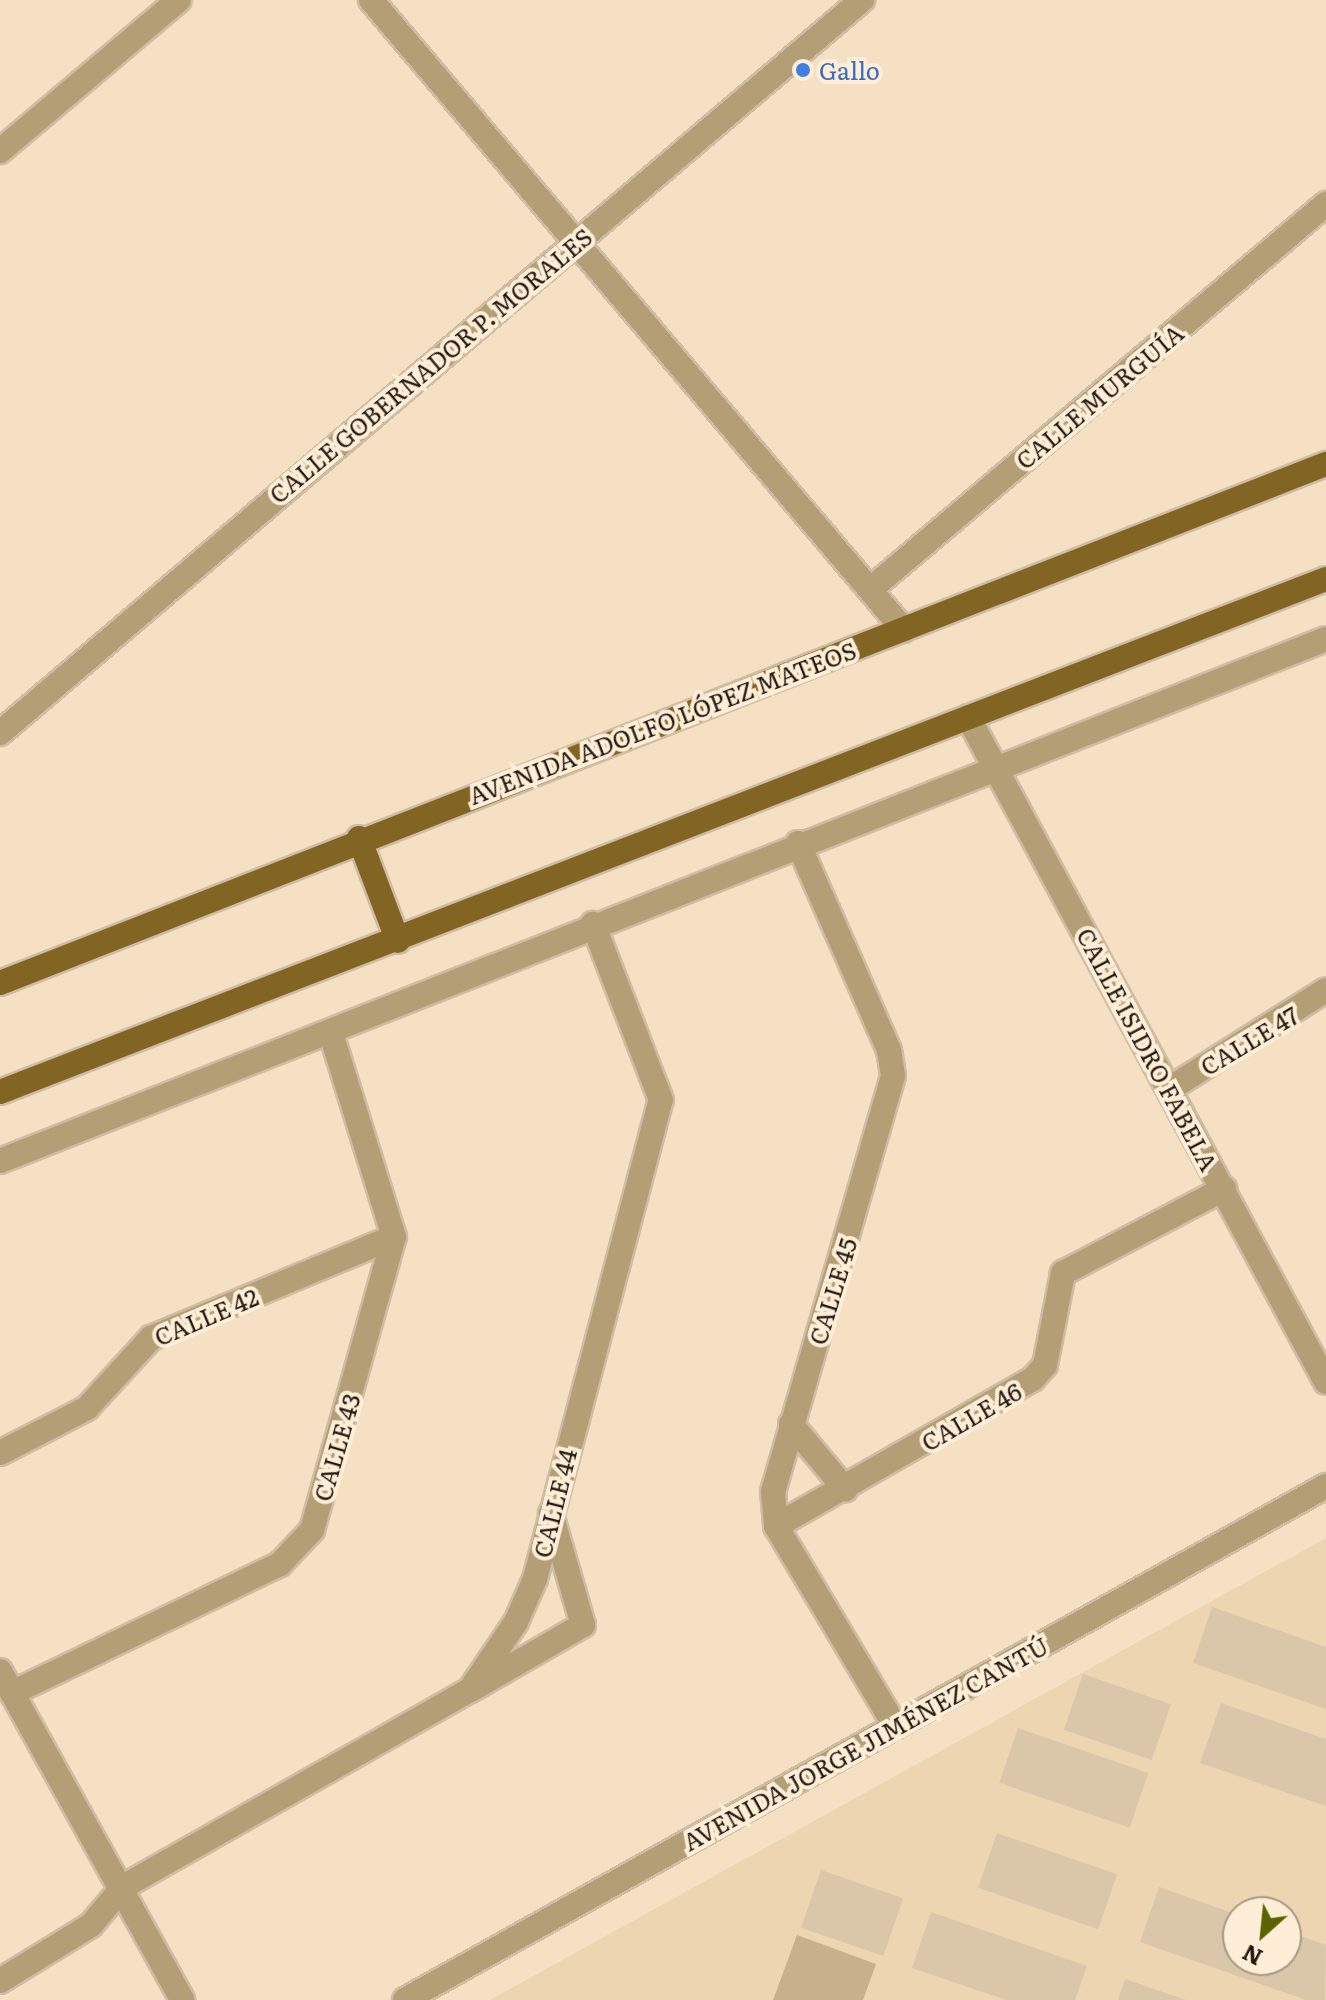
<!DOCTYPE html>
<html>
<head>
<meta charset="utf-8">
<style>
	body { margin:0 }
	#map { position:relative; width:1326px; height:2000px; overflow:hidden; background:#f5e0c3; font-family:Literata,serif }
	div>[style] { position:absolute }
	.built>* { inset:0; background:#eed5b2 }
	.green>* { inset:0; background:#c8b08c }
	.building>* { inset:0; background:#dac6a9; transform-origin:0 0 }
	.roads { filter:drop-shadow(2px 0 #cfbca3) drop-shadow(-2px 0 #cfbca3) drop-shadow(0 2px #cfbca3) drop-shadow(0 -2px #cfbca3) }
	.minor>* { height:24px; margin:-12px; padding:0 12px; transform-origin:12px; border-radius:12px; background:#b39e76 }
	.major>* { height:24px; margin:-12px; padding:0 12px; transform-origin:12px; border-radius:12px; background:#826423 }
	.dots>* { width:22px; height:22px; translate:-50% -50%; box-sizing:border-box; border:4px solid #ffeed7; border-radius:50% }
	span { translate:-50% -50%; white-space:nowrap; text-align:center; line-height:1.15; -webkit-text-stroke:8px #ffeed7; paint-order:stroke }
	.shop-label { font-size:24px; color:#366cbe }
	.left { translate:0 -50%; text-align:left }
	.street-label { font-size:24px; color:#21190f }
	.north { position:absolute; left:1222px; top:1896px; width:80px; height:80px; box-sizing:border-box; background:#ffeed7; border:2px solid #a69987; border-radius:50%; rotate:207deg; font-size:22px; font-weight:700; line-height:32px; text-align:center; color:#21190f }
	.north::after { content:''; display:block; margin:auto; width:28px; height:36px; background:#5b6301; clip-path:polygon(50% 0,100% 100%,50% 72%,0 100%) }
</style>
</head>
<body>
<div id="map">
	<div class="built">
		<i style="clip-path:polygon(evenodd,1326px 1538px,1326px 2000px,490px 2000px,1326px 1538px,1238px 1912px,1286px 1912px,1286px 1960px,1238px 1960px,1238px 1912px)"></i>
	</div>
	<div class="green">
		<i style="clip-path:polygon(797px 1935px,876px 1964px,863px 2000px,773px 2000px)"></i>
	</div>
	<div class="building">
		<i style="clip-path:polygon(1212px 1607px,1326px 1647px,1326px 1709px,1193px 1663px)"></i>
		<i style="left:1083px;top:1674px;width:93px;height:59px;rotate:19deg"></i>
		<i style="clip-path:polygon(1221px 1703px,1326px 1739px,1326px 1806px,1200px 1763px)"></i>
		<i style="left:1018px;top:1728px;width:138px;height:58px;rotate:19deg"></i>
		<i style="left:997px;top:1833px;width:127px;height:58px;rotate:19deg"></i>
		<i style="left:821px;top:1870px;width:87px;height:61px;rotate:19deg"></i>
		<i style="clip-path:polygon(1159px 1887px,1238px 1915px,1238px 1960px,1286px 1960px,1286px 1931px,1326px 1945px,1325px 2000px,1306px 2000px,1140px 1942px)"></i>
		<i style="clip-path:polygon(931px 1912px,1087px 1966px,1075px 2000px,1006px 2000px,912px 1968px)"></i>
		<i style="clip-path:polygon(1125px 1979px,1186px 2000px,1118px 2000px)"></i>
	</div>
	<div class="roads">
		<div class="minor">
			<i style="left:371px;top:0;width:825px;rotate:49.77deg"></i>
			<i style="left:0;top:151px;width:234px;rotate:-40.2deg"></i>
			<i style="left:872px;top:588px;width:595px;rotate:-40.23deg"></i>
			<i style="left:968px;top:717px;width:755px;rotate:61.7deg"></i>
			<i style="left:0;top:733px;width:1132px;rotate:-40.38deg"></i>
			<i style="left:798px;top:843px;width:226px;rotate:66.3deg"></i>
			<i style="left:889px;top:1050px;width:26px;rotate:81deg"></i>
			<i style="left:893px;top:1076px;width:432px;rotate:106.1deg"></i>
			<i style="left:773px;top:1491px;width:35px;rotate:85deg"></i>
			<i style="left:776px;top:1526px;width:233px;rotate:59.2deg"></i>
			<i style="left:1171px;top:1088px;width:183px;rotate:-32.3deg"></i>
			<i style="left:0;top:1161px;width:1425px;rotate:-21.49deg"></i>
			<i style="left:791px;top:1424px;width:85px;rotate:50.3deg"></i>
			<i style="left:0;top:1453px;width:98px;rotate:-27.3deg"></i>
			<i style="left:87px;top:1408px;width:95px;rotate:-47.6deg"></i>
			<i style="left:151px;top:1338px;width:263px;rotate:-22.6deg"></i>
			<i style="left:776px;top:1526px;width:296px;rotate:-29.8deg"></i>
			<i style="left:1033px;top:1379px;width:18px;rotate:-49deg"></i>
			<i style="left:1045px;top:1365px;width:94px;rotate:-78.9deg"></i>
			<i style="left:1063px;top:1273px;width:182px;rotate:-27.6deg"></i>
			<i style="left:0;top:1671px;width:376px;rotate:61deg"></i>
			<i style="left:474px;top:1688px;width:126px;rotate:-30deg"></i>
			<i style="left:583px;top:1625px;width:116px;rotate:-106.1deg"></i>
			<i style="left:12px;top:1693px;width:297px;rotate:-25.7deg"></i>
			<i style="left:280px;top:1564px;width:47px;rotate:-46.7deg"></i>
			<i style="left:312px;top:1530px;width:304px;rotate:-74.4deg"></i>
			<i style="left:394px;top:1237px;width:214px;rotate:-107.2deg"></i>
			<i style="left:0;top:1981px;width:107px;rotate:-31.6deg"></i>
			<i style="left:91px;top:1925px;width:50px;rotate:-49.9deg"></i>
			<i style="left:123px;top:1887px;width:399px;rotate:-29.6deg"></i>
			<i style="left:470px;top:1690px;width:82px;rotate:-55.9deg"></i>
			<i style="left:516px;top:1622px;width:47px;rotate:-66.2deg"></i>
			<i style="left:535px;top:1579px;width:495px;rotate:-75.3deg"></i>
			<i style="left:661px;top:1100px;width:189px;rotate:-111.1deg"></i>
			<i style="left:405px;top:2000px;width:1055px;rotate:-29.17deg"></i>
		</div>
		<div class="major">
			<i style="left:359px;top:838px;width:110px;rotate:69.3deg"></i>
			<i style="left:0;top:983px;width:1424px;rotate:-21.38deg"></i>
			<i style="left:0;top:1092px;width:1422px;rotate:-21.15deg"></i>
		</div>
	</div>
	<div class="dots">
		<i style="left:803px;top:70px;background:#3f7fe0"></i>
	</div>
	<div class="shop-label">
		<span class="left" style="left:819px;top:70px">Gallo</span>
	</div>
	<div class="street-label">
		<span style="left:430px;top:365px;rotate:-40deg">CALLE GOBERNADOR P. MORALES</span>
		<span style="left:1099px;top:396px;rotate:-40deg">CALLE MURGUÍA</span>
		<span style="left:662px;top:722px;rotate:-21deg">AVENIDA ADOLFO LÓPEZ MATEOS</span>
		<span style="left:1249px;top:1040px;rotate:-31deg">CALLE 47</span>
		<span style="left:1148px;top:1049px;rotate:62deg">CALLE ISIDRO FABELA</span>
		<span style="left:832px;top:1291px;rotate:-73deg">CALLE 45</span>
		<span style="left:206px;top:1316px;rotate:-23deg">CALLE 42</span>
		<span style="left:971px;top:1416px;rotate:-30deg">CALLE 46</span>
		<span style="left:336px;top:1447px;rotate:-74deg">CALLE 43</span>
		<span style="left:554px;top:1503px;rotate:-76deg">CALLE 44</span>
		<span style="left:865px;top:1743px;rotate:-29deg">AVENIDA JORGE JIMÉNEZ CANTÚ</span>
	</div>
	<div class="north">N</div>
</div>
</body>
</html>
